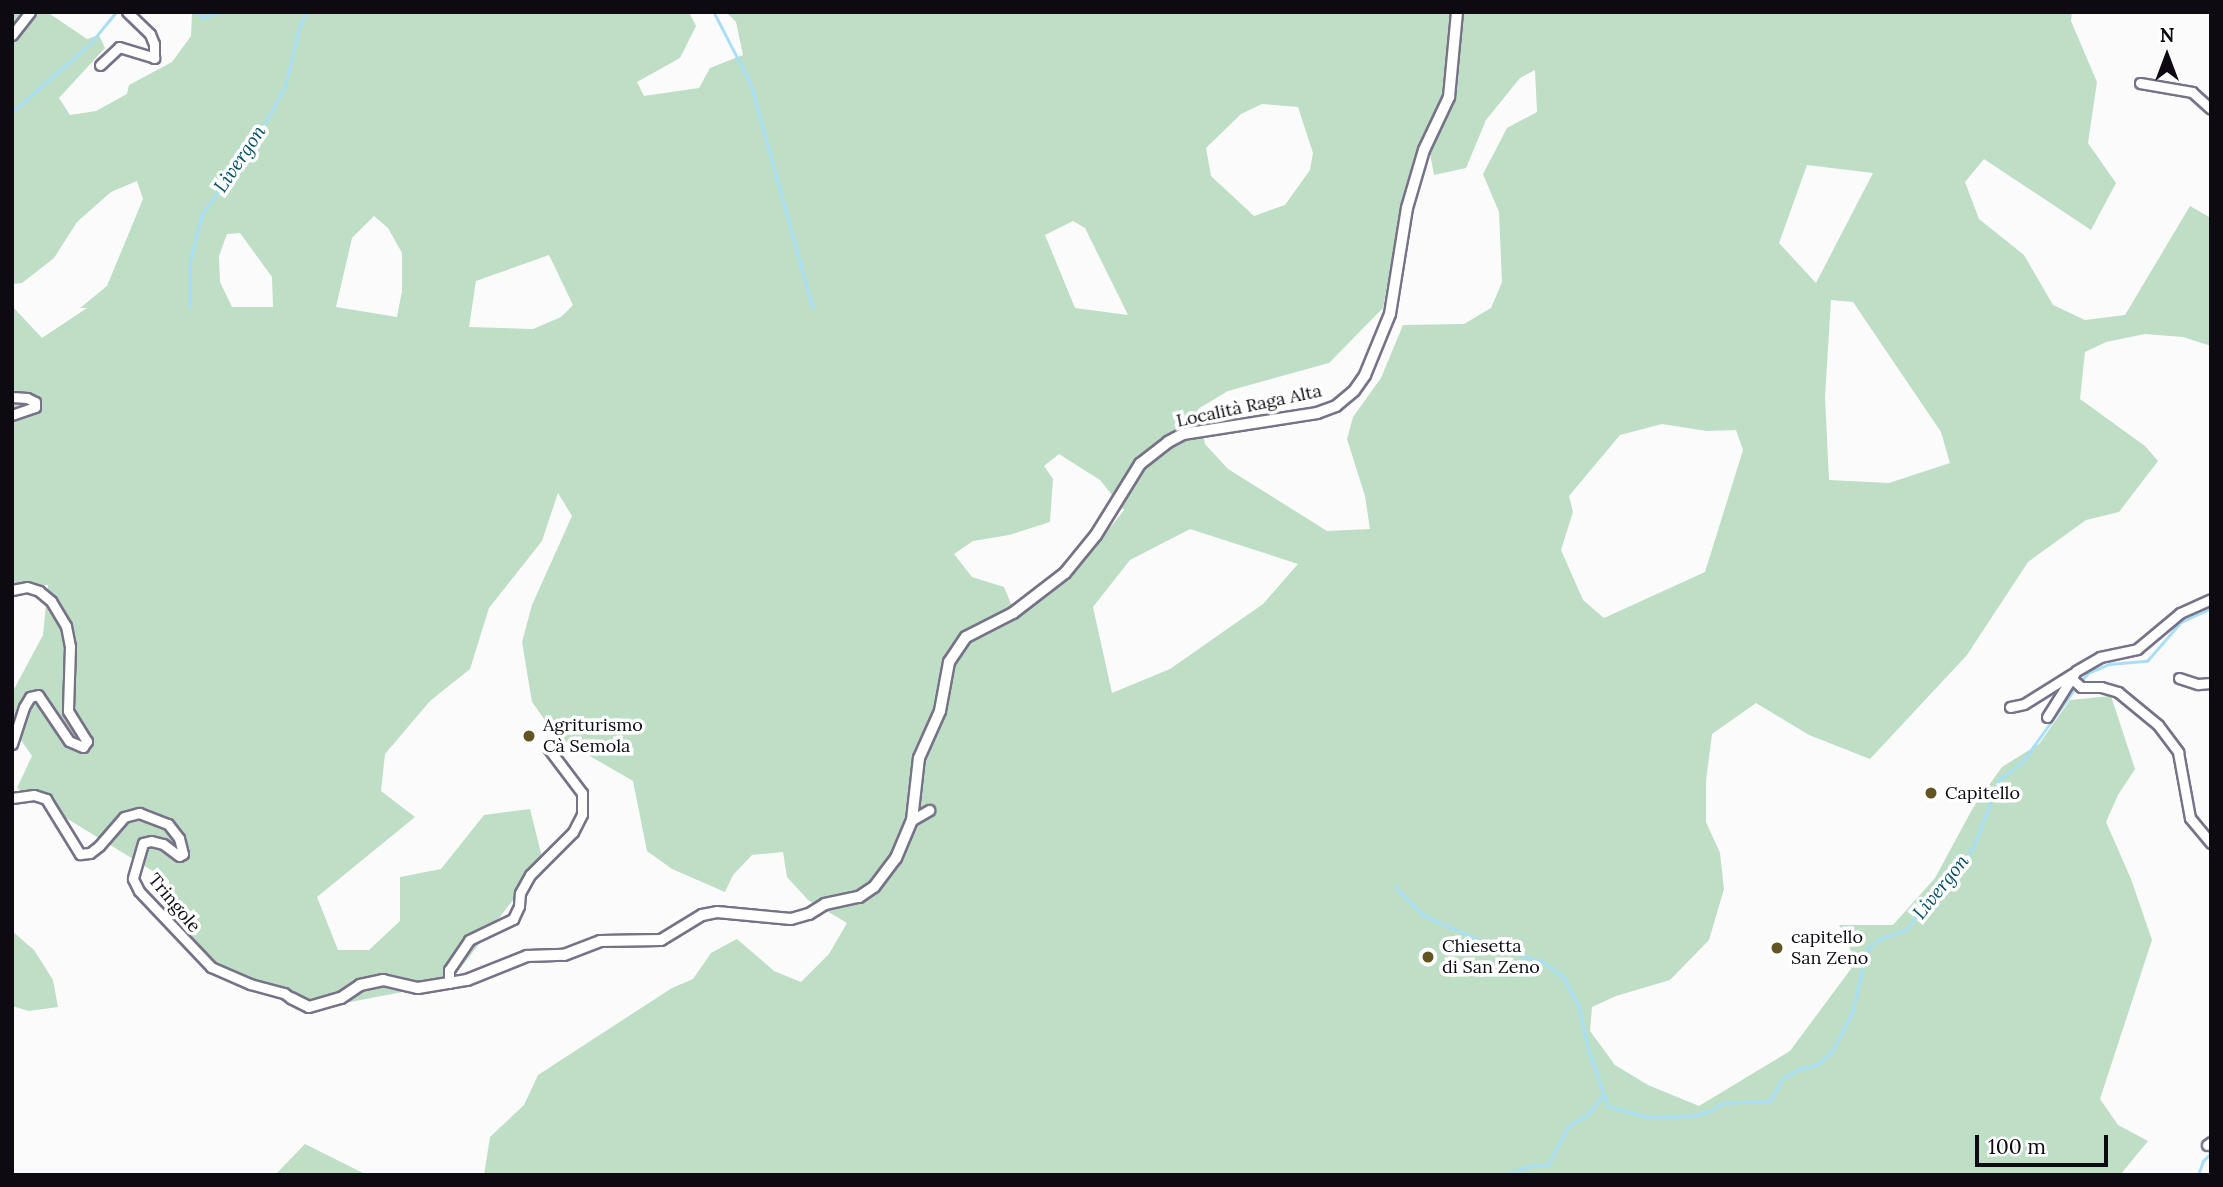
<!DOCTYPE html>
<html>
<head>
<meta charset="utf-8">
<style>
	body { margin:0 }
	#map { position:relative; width:2223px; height:1187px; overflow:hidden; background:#fbfbfb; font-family:Lora,serif }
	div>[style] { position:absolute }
	.green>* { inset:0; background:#bedec6 }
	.stream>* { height:2.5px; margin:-1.25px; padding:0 1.25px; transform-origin:1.25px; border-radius:1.25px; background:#a9dff6 }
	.roads { filter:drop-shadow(2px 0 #787288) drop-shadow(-2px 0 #787288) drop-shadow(0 2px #787288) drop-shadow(0 -2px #787288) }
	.minor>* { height:9px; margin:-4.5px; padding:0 4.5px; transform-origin:4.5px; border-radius:4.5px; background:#fff }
	.tertiary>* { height:10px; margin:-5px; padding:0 5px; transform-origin:5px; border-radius:5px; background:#fff }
	.dots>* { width:19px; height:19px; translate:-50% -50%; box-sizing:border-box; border:4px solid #fff; border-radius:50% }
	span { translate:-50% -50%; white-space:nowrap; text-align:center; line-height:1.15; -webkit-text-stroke:7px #fff; paint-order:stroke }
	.street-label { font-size:18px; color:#0d0a12 }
	.poi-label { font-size:18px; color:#0d0a12 }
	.left { translate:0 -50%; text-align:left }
	.water-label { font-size:19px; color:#045067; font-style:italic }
	.frame { position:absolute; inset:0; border:14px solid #0d0a12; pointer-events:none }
	.north { position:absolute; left:2132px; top:21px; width:70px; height:70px; -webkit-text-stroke:5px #fff; paint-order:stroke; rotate:0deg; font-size:19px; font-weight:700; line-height:28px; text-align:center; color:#0d0a12 }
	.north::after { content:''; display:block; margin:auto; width:24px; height:32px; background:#0d0a12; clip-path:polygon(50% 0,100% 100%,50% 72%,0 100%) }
	.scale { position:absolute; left:1975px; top:1135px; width:133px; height:32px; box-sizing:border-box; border:4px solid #0d0a12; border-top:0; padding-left:9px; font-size:21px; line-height:24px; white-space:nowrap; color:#0d0a12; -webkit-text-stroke:5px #fff; paint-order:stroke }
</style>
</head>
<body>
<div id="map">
	<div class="green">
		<i style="clip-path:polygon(evenodd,12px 12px,47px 12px,87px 39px,99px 35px,105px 48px,59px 98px,70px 115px,96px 111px,127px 94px,129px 85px,172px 62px,191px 36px,192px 14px,208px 12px,689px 12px,696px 26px,680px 58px,637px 82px,644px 96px,699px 88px,710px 68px,743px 55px,736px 22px,726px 12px,1454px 12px,1444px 92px,1401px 209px,1383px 308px,1329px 363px,1228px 391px,1198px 409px,1205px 444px,1228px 469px,1327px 531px,1370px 529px,1365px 496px,1347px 439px,1353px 417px,1381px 378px,1403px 325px,1464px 324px,1491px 308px,1502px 282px,1499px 212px,1483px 174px,1507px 128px,1537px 112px,1535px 70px,1520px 78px,1486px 120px,1466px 168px,1434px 175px,1428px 142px,1450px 93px,1463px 12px,2072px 12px,2071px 21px,2097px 82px,2088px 143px,2116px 183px,2091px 230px,1984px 159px,1965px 182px,1979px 219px,2024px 255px,2053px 305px,2085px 320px,2125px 315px,2190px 206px,2211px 218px,2211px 346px,2183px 337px,2145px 334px,2106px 342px,2085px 352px,2080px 399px,2145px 446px,2158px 461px,2119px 512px,2086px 520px,2028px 562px,1967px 655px,1870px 759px,1809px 735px,1756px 703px,1712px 734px,1706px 781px,1706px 822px,1720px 853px,1724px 889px,1709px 940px,1670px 980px,1616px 996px,1592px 1007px,1590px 1031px,1615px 1065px,1648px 1085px,1699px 1106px,1790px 1051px,1856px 962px,1839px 925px,1893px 925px,1935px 878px,1974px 806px,2002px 767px,2039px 744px,2070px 700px,2111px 696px,2135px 769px,2118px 795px,2106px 822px,2131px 879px,2152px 940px,2100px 1099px,2118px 1125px,2148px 1141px,2120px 1175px,484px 1175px,490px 1137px,524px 1105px,538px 1075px,672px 988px,693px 979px,711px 953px,737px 939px,774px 971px,801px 982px,829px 954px,847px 923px,808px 900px,787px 877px,783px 852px,752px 855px,733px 875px,725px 892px,672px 869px,647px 851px,633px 781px,557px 737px,532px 702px,522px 642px,532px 605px,572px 516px,558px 493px,542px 541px,489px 608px,470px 669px,430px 701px,385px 754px,381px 791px,415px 817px,317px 897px,338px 950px,369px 950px,400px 921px,400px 877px,441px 869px,484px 815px,530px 809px,543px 861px,449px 983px,309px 1010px,211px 967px,167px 922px,169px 881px,17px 788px,32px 756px,12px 727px,12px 693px,43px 635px,48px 585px,15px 585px,12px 590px,12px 306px,42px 338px,87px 308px,80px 308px,107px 286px,143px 199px,137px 181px,111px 192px,77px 222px,54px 258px,22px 283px,12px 284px,12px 12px,1262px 104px,1298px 107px,1313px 153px,1310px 170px,1285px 205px,1254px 216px,1211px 176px,1206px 148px,1241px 114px,1262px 104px,12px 12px,1807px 165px,1873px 173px,1816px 283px,1779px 243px,1807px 165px,12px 12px,374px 216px,388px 228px,402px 253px,402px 291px,397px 317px,336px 307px,352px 238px,374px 216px,12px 12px,1073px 221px,1085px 228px,1128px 315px,1075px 308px,1045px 235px,1073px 221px,12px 12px,240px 233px,272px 277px,273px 307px,232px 307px,220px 282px,219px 256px,227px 234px,240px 233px,12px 12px,549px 255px,573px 305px,561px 317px,533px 329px,469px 327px,476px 281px,549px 255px,12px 12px,1831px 300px,1853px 302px,1941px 432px,1950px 463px,1889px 483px,1829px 480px,1825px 397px,1831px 300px,12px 12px,1662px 424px,1707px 431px,1736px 430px,1743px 450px,1705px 572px,1604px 618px,1583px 600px,1561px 550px,1573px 512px,1569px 496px,1620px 435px,1662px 424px,12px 12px,1059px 454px,1100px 480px,1124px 510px,1079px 567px,1016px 616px,1004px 587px,972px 577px,954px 554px,973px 541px,1009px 535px,1050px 522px,1053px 479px,1044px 466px,1059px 454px,12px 12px,1190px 529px,1298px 564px,1263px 604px,1170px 669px,1112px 693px,1093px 607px,1130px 560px,1190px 529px)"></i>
		<i style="clip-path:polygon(12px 931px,34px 950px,53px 980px,58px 1007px,29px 1011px,12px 1006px)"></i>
		<i style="clip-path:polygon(305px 1144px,367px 1175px,275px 1175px)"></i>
	</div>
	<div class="stream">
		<i style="left:196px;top:12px;width:8px;rotate:40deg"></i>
		<i style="left:202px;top:17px;width:21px;rotate:-14deg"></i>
		<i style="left:714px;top:12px;width:81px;rotate:62.8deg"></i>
		<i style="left:751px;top:84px;width:232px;rotate:74.5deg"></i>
		<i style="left:12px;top:112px;width:103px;rotate:-41.1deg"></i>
		<i style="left:90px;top:44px;width:41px;rotate:-50.9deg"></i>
		<i style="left:190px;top:308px;width:47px;rotate:-90deg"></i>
		<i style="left:190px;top:261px;width:49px;rotate:-75.7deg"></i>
		<i style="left:202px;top:214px;width:85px;rotate:-53.1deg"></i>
		<i style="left:253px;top:146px;width:68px;rotate:-61.9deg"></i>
		<i style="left:285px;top:86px;width:67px;rotate:-76.2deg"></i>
		<i style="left:301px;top:21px;width:11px;rotate:-56deg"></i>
		<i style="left:2080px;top:682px;width:12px;rotate:-48deg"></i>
		<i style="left:2088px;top:673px;width:23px;rotate:-23deg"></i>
		<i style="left:2109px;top:664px;width:38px;rotate:-5deg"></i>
		<i style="left:2147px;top:661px;width:52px;rotate:-48.9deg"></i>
		<i style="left:2181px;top:622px;width:33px;rotate:-25deg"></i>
		<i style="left:1396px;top:887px;width:39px;rotate:46deg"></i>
		<i style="left:1423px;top:915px;width:72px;rotate:24.4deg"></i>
		<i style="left:1489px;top:945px;width:57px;rotate:17.5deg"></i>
		<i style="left:1543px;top:962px;width:26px;rotate:36deg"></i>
		<i style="left:1564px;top:977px;width:33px;rotate:63deg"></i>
		<i style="left:1579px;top:1006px;width:42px;rotate:77.6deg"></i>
		<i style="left:1588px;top:1047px;width:62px;rotate:71.3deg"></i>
		<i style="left:1608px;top:1106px;width:41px;rotate:15.4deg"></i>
		<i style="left:1648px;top:1117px;width:42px;rotate:-1.4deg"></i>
		<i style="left:1690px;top:1116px;width:18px;rotate:-13deg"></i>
		<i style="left:1708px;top:1112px;width:17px;rotate:-31deg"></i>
		<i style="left:1723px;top:1103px;width:47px;rotate:-2.4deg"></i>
		<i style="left:1770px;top:1101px;width:26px;rotate:-61deg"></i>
		<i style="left:1783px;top:1078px;width:18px;rotate:-29deg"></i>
		<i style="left:1799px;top:1069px;width:18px;rotate:-13deg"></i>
		<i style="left:1817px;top:1065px;width:20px;rotate:-41deg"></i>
		<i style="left:1832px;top:1052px;width:44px;rotate:-62.9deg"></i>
		<i style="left:1852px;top:1013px;width:66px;rotate:-76.8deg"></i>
		<i style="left:1867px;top:949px;width:16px;rotate:-38deg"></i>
		<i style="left:1880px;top:939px;width:29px;rotate:-20deg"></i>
		<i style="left:1907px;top:929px;width:24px;rotate:-55deg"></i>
		<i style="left:1921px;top:909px;width:33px;rotate:-44deg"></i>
		<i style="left:1945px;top:886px;width:49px;rotate:-54.1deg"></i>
		<i style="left:1974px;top:846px;width:71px;rotate:-69.3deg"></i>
		<i style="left:1999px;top:780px;width:31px;rotate:-38deg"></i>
		<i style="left:2023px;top:761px;width:91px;rotate:-54.4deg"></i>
		<i style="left:1507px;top:1175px;width:21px;rotate:-23deg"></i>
		<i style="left:1526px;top:1167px;width:22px;rotate:-5deg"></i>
		<i style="left:1548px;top:1165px;width:43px;rotate:-62.2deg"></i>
		<i style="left:1568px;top:1127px;width:24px;rotate:-33deg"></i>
		<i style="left:1588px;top:1114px;width:26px;rotate:-50deg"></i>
		<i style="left:2198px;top:1175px;width:15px;rotate:-70deg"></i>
		<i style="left:2203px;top:1161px;width:11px;rotate:-45deg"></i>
	</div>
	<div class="roads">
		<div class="minor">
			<i style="left:12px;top:35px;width:29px;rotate:-52deg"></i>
			<i style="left:100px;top:65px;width:26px;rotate:-43deg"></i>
			<i style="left:119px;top:47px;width:37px;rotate:17deg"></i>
			<i style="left:154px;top:58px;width:14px;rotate:-90deg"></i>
			<i style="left:154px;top:44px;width:11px;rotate:-112deg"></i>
			<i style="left:150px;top:34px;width:32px;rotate:-136deg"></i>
			<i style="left:2140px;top:83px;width:53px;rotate:9.8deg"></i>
			<i style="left:2192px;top:92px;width:25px;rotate:42deg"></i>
			<i style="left:12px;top:397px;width:15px;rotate:4deg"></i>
			<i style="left:27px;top:398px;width:9px;rotate:27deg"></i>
			<i style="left:35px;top:402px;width:5px;rotate:90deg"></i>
			<i style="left:35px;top:407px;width:24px;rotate:161deg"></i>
			<i style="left:12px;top:590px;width:15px;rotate:-11deg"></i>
			<i style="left:27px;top:587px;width:13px;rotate:18deg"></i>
			<i style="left:39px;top:591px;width:16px;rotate:40deg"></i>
			<i style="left:51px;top:601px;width:29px;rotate:59deg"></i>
			<i style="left:66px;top:626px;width:20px;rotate:79deg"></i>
			<i style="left:70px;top:646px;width:65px;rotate:91.8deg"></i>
			<i style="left:68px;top:711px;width:36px;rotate:58deg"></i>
			<i style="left:87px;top:741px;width:7px;rotate:124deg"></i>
			<i style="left:83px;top:747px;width:15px;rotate:-157deg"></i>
			<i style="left:69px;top:741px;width:55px;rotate:-124deg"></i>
			<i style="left:38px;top:695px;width:8px;rotate:166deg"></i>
			<i style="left:30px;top:697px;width:12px;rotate:121deg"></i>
			<i style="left:24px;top:707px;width:39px;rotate:108deg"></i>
			<i style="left:2071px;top:678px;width:13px;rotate:42deg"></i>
			<i style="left:2081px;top:687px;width:20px"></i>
			<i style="left:2101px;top:687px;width:18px;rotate:16deg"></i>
			<i style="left:2118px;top:692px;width:52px;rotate:39.5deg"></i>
			<i style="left:2158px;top:725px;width:34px;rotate:53deg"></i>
			<i style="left:2178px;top:752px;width:67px;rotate:79.7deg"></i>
			<i style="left:2190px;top:818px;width:33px;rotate:50deg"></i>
			<i style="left:2179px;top:678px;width:20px;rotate:18deg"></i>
			<i style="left:2198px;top:684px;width:13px;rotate:-4deg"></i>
			<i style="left:2010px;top:707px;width:14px;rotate:-12deg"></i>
			<i style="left:2024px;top:704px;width:57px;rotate:-32deg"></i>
			<i style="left:2047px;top:717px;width:54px;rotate:-57.8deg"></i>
			<i style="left:2076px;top:671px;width:28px;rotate:-30deg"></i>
			<i style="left:2100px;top:657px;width:38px;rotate:-12deg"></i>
			<i style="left:2137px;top:649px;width:56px;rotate:-39.9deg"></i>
			<i style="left:2180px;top:613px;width:34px;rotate:-24deg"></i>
			<i style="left:12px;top:798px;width:22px;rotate:-8deg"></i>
			<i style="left:34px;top:795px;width:13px;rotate:18deg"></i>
			<i style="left:46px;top:799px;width:65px;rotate:58.3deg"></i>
			<i style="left:80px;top:854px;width:10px;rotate:-6deg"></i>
			<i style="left:90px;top:853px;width:11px;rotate:-38deg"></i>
			<i style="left:99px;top:846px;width:38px;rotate:-49deg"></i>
			<i style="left:124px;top:817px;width:16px;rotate:-15deg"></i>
			<i style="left:139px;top:813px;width:31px;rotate:21deg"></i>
			<i style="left:168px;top:824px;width:18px;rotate:52deg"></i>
			<i style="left:179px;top:838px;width:16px;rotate:76deg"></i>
			<i style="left:183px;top:854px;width:4px;rotate:153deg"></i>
			<i style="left:179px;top:856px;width:20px;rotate:-143deg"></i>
			<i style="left:163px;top:844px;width:12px;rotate:-166deg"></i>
			<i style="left:151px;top:841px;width:8px;rotate:166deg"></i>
			<i style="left:143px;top:843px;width:37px;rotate:106deg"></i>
			<i style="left:133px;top:879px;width:13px;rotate:63deg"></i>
			<i style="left:139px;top:891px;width:105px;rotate:46.5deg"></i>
			<i style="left:211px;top:967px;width:43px;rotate:23.6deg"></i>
			<i style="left:250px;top:984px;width:35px;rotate:15deg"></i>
			<i style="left:284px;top:993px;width:9px;rotate:36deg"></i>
			<i style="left:912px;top:820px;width:20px;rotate:-30deg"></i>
			<i style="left:449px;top:983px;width:13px;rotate:-90deg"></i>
			<i style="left:449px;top:970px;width:36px;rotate:-56deg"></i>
			<i style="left:469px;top:940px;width:49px;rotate:-25.5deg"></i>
			<i style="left:513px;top:919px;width:14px;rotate:-65deg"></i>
			<i style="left:519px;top:906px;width:13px;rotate:-86deg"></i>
			<i style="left:520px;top:893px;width:21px;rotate:-61deg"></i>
			<i style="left:530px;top:875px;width:61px;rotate:-45deg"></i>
			<i style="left:573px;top:832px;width:20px;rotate:-63deg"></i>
			<i style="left:582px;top:814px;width:21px;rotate:-90deg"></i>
			<i style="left:582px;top:793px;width:56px;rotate:-127.1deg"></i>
			<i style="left:2207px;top:1145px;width:5px;rotate:-37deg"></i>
		</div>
		<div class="tertiary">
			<i style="left:291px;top:998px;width:20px;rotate:27deg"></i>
			<i style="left:309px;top:1007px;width:33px;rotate:-16deg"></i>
			<i style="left:341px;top:998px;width:23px;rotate:-34deg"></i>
			<i style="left:360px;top:985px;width:24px;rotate:-12deg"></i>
			<i style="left:383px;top:980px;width:36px;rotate:13deg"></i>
			<i style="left:418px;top:988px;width:50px;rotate:-9.3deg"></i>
			<i style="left:467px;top:980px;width:65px;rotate:-21.8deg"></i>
			<i style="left:527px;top:956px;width:37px;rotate:-2deg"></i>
			<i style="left:564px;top:955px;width:39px;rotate:-21deg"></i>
			<i style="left:600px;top:941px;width:61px;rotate:-0.9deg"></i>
			<i style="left:661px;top:940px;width:48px;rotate:-31.4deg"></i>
			<i style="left:702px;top:915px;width:15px;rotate:-11deg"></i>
			<i style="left:717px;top:912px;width:74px;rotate:5.4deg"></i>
			<i style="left:791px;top:919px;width:19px;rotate:-16deg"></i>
			<i style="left:809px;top:914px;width:19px;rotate:-32deg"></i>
			<i style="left:825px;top:904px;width:35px;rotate:-12deg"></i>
			<i style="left:859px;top:897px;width:18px;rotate:-34deg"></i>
			<i style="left:874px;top:887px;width:36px;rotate:-53deg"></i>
			<i style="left:896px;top:858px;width:41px;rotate:-67.2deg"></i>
			<i style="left:912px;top:820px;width:62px;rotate:-83.6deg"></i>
			<i style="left:919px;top:758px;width:51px;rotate:-65.9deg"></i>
			<i style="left:940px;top:711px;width:50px;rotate:-79.6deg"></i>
			<i style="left:949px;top:662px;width:30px;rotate:-56deg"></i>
			<i style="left:966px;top:637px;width:53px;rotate:-27.1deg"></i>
			<i style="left:1013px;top:613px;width:66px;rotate:-37.6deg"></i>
			<i style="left:1065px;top:573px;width:49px;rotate:-50.8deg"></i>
			<i style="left:1096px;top:535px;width:84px;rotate:-58.2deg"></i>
			<i style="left:1140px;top:464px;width:36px;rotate:-38deg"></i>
			<i style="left:1168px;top:442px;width:17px;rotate:-28deg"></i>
			<i style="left:1183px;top:434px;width:136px;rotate:-8.9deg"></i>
			<i style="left:1317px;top:413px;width:20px;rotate:-20deg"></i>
			<i style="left:1336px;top:406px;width:23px;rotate:-40deg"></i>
			<i style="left:1354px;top:391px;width:19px;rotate:-55deg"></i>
			<i style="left:1365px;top:375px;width:66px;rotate:-67.7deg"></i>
			<i style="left:1390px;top:314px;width:107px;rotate:-80.9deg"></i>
			<i style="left:1407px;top:208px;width:60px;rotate:-73.7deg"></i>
			<i style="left:1424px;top:150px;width:59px;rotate:-64.7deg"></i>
			<i style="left:1449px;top:97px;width:85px;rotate:-84.6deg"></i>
		</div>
	</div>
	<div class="dots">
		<i style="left:529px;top:736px;background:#625522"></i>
		<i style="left:1931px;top:793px;background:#625522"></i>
		<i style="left:1777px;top:948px;background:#625522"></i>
		<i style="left:1428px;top:957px;background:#625522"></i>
	</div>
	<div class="street-label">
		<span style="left:1249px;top:406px;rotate:-12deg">Località Raga Alta</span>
		<span style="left:174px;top:903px;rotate:50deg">Tringole</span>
	</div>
	<div class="poi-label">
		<span class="left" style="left:543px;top:736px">Agriturismo<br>Cà Semola</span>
		<span class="left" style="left:1945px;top:793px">Capitello</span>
		<span class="left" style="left:1791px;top:948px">capitello<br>San Zeno</span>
		<span class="left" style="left:1442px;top:957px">Chiesetta<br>di San Zeno</span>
	</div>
	<div class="water-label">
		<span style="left:240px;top:159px;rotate:-56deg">Livergon</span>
		<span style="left:1941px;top:887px;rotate:-51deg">Livergon</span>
	</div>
	<div class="frame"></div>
	<div class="north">N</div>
	<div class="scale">100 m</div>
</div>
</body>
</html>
